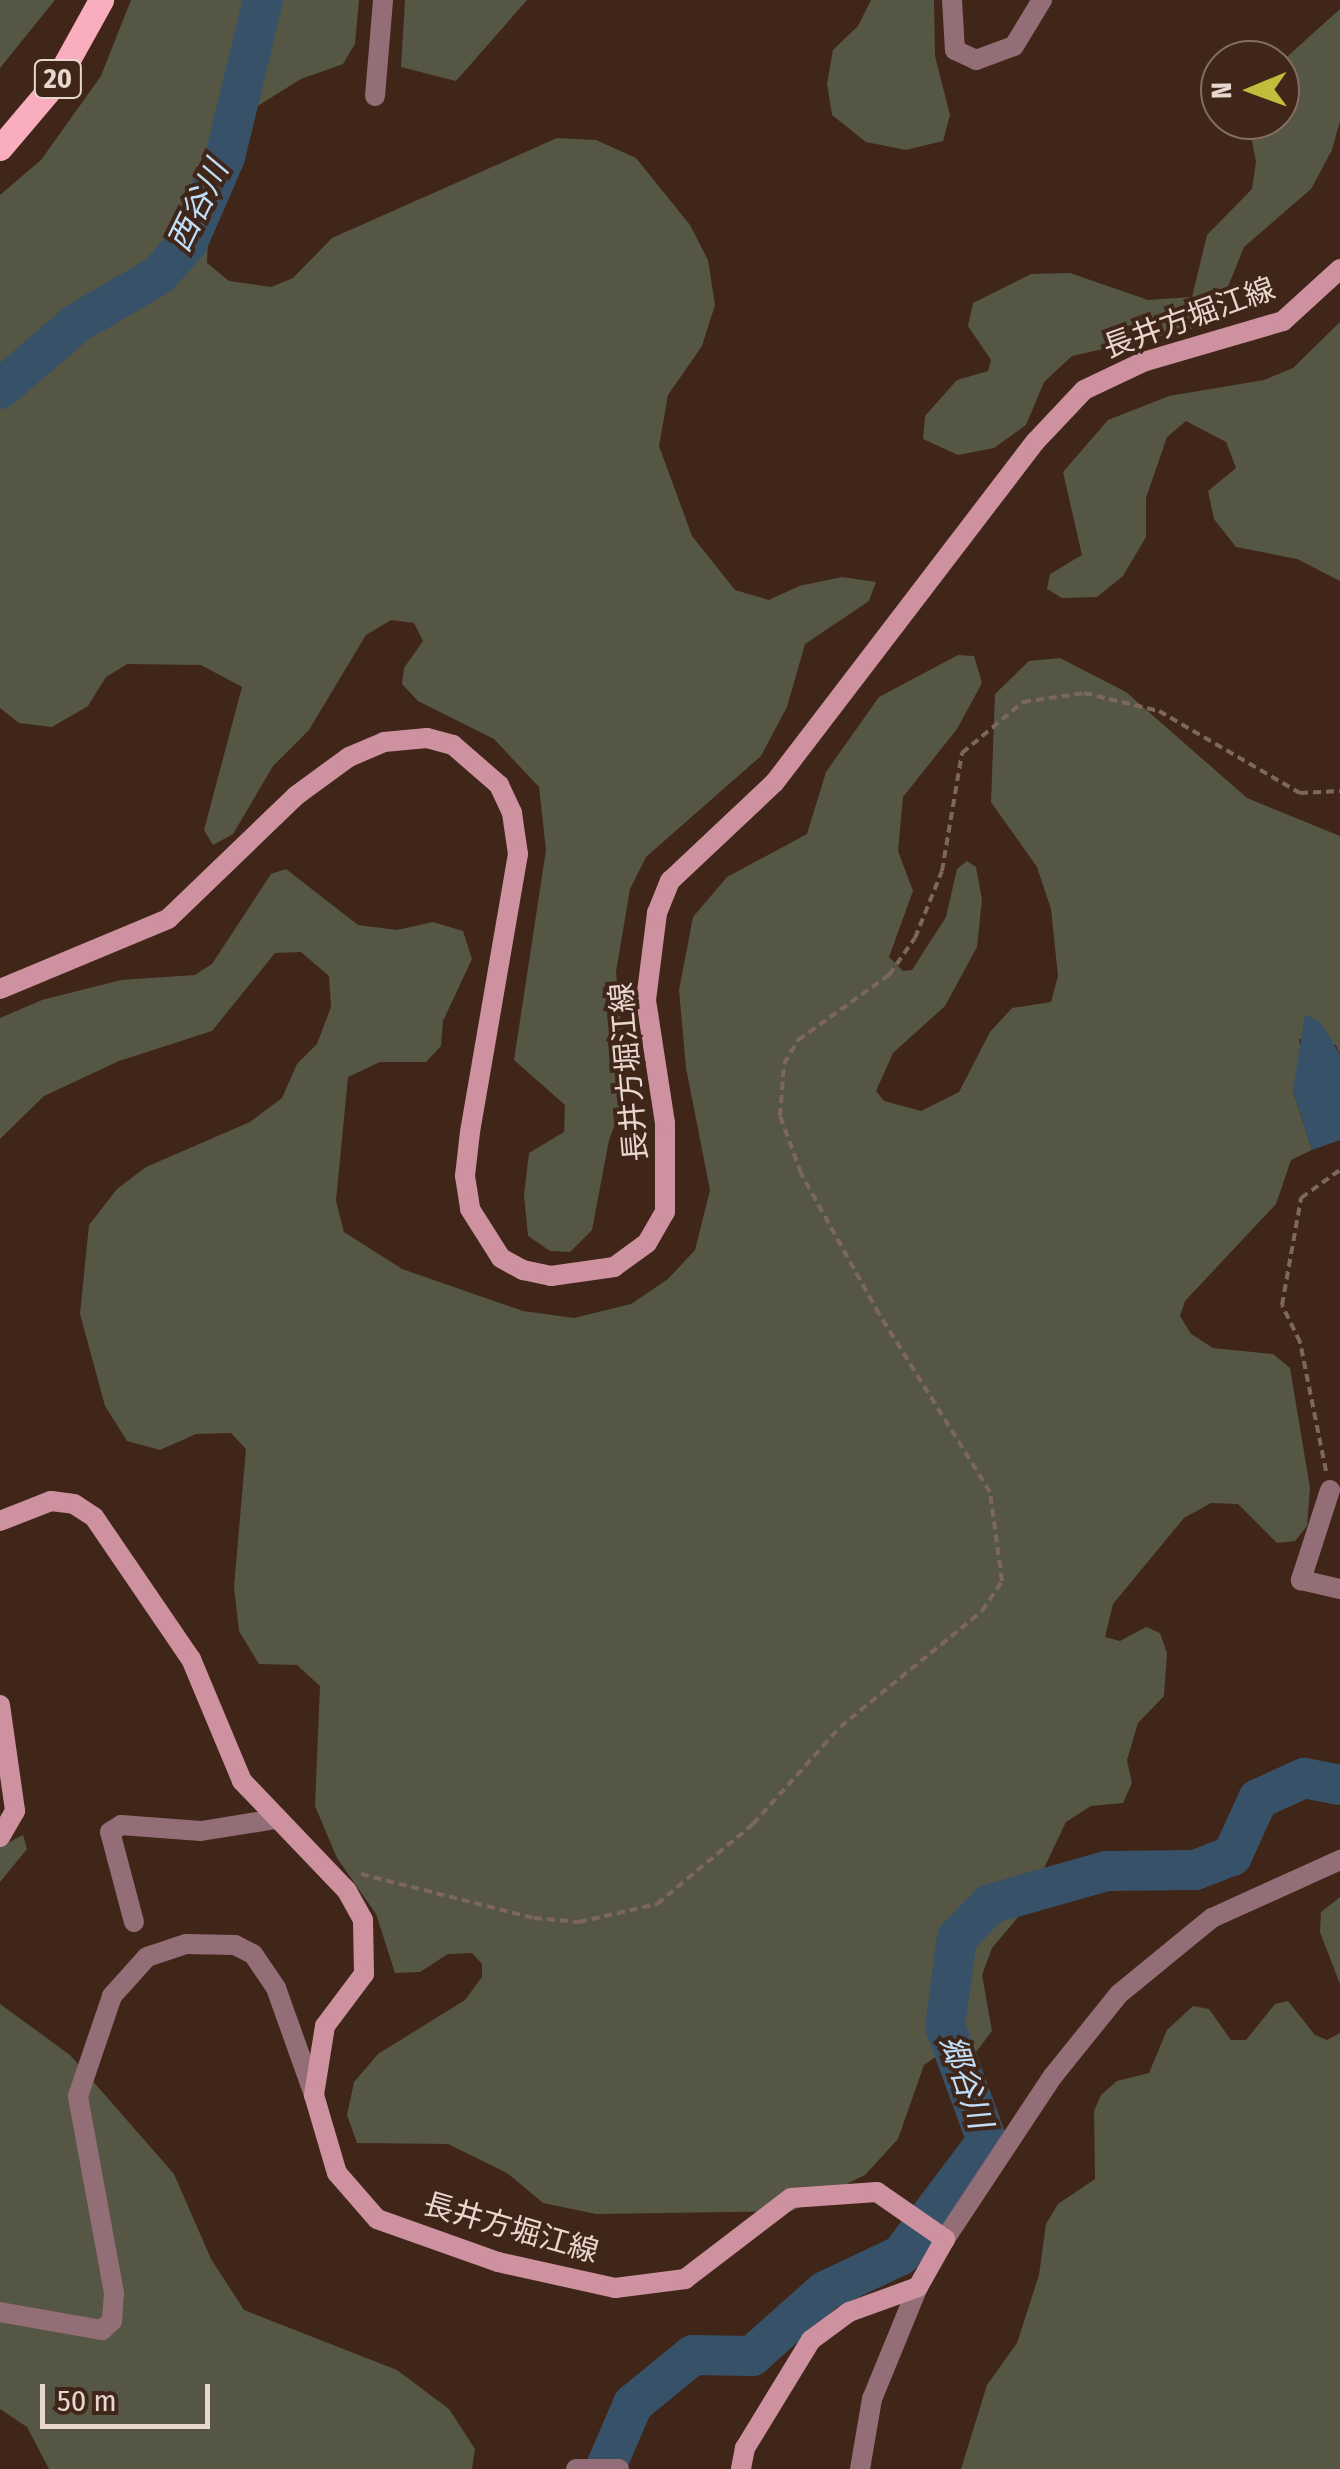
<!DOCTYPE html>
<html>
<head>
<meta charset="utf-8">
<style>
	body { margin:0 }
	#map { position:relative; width:1340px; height:2469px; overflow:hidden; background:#402619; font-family:"Fira Sans Condensed","Noto Sans JP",sans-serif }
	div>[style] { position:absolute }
	.green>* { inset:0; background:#555643 }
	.water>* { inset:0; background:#375268 }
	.river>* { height:40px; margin:-20px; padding:0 20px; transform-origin:20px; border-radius:20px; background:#375268 }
	.path>* { height:4px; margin-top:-2px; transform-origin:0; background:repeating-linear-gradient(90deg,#7d675c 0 8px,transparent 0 13px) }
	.street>* { height:20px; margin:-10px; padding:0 10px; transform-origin:10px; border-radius:10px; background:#936e76 }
	.secondary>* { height:20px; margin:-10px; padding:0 10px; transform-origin:10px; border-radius:10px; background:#cd919f }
	.primary>* { height:25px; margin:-12.5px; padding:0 12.5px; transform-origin:12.5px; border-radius:12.5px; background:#faadbe }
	span { translate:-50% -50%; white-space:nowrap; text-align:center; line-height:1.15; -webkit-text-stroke:8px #402619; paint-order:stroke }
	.shield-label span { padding:2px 8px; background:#402619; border:2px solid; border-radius:8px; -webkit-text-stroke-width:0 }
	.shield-label { font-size:28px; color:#e8d7cf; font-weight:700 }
	.street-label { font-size:30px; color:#e8d7cf }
	.water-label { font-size:32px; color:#c0ddf7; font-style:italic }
	.north { position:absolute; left:1200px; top:40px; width:100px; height:100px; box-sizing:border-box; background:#402619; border:2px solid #836d62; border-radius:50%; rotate:269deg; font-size:28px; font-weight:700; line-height:40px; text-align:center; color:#e8d7cf }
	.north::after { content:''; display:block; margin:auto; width:35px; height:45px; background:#c3bd3e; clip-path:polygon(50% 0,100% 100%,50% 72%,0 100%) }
	.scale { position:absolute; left:40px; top:2384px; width:170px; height:45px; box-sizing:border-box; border:5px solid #e8d7cf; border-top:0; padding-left:12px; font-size:30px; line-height:35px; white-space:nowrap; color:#e8d7cf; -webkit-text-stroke:8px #402619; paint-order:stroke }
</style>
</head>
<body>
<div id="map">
	<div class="green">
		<i style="clip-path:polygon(0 0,55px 0,0 68px)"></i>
		<i style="clip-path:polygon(131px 0,359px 0,355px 44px,343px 64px,301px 79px,251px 110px,209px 217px,207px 263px,229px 281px,271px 287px,293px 278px,332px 238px,557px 138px,596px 140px,636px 158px,690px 225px,708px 260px,715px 305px,702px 346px,668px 395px,659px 446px,692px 536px,735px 590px,769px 600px,799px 586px,842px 577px,876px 582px,869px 601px,805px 644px,787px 707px,761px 756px,646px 857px,630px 889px,616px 972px,627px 1093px,609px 1140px,592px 1230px,570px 1252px,550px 1251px,528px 1236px,524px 1195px,529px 1153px,564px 1132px,565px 1105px,514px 1060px,546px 850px,539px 787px,494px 739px,418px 701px,402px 684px,404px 668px,423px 641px,414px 623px,391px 620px,366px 635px,309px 730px,273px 766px,233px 834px,213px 845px,204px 830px,242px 687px,201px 665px,127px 664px,106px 677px,88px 706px,52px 727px,19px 723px,0 708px,0 195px,41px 160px,101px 76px)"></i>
		<i style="clip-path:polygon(405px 0,527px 0,456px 81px,401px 67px)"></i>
		<i style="clip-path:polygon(871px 0,934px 0,935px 56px,950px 115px,943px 141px,906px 150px,866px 142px,832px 115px,827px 84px,833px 50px,858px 26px)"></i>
		<i style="clip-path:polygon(1340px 9px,1340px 121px,1332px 150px,1311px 189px,1244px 247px,1213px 324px,1072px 356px,1044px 382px,1026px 425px,994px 448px,958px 455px,923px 439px,925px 416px,957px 380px,988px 371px,991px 360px,968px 326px,973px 303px,1031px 274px,1070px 273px,1148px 300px,1192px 297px,1207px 235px,1252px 189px,1256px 162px,1248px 120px,1280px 120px,1280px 63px)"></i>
		<i style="clip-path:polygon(1340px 322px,1340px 581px,1297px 559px,1236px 547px,1214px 519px,1208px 491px,1236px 468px,1226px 442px,1186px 421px,1167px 437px,1146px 498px,1146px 537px,1123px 576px,1097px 597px,1062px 598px,1047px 589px,1050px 574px,1082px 555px,1063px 472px,1108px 420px,1169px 396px,1264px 380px,1293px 368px)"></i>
		<i style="clip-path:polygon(958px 655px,974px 656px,982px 683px,957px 729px,903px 797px,898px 851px,913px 891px,889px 957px,903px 971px,912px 970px,946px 917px,957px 869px,967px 861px,976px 867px,982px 900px,977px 947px,945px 1006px,893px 1053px,876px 1091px,884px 1101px,921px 1111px,959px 1092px,990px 1032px,1012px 1008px,1051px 1002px,1058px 976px,1051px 909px,1037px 867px,991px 802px,995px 694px,1029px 661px,1060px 658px,1126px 692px,1247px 798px,1340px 836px,1340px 1055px,1336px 1045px,1299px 1039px,1303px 1060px,1293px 1091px,1312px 1150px,1291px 1160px,1276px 1204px,1185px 1301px,1180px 1316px,1191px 1334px,1213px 1348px,1273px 1354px,1290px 1368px,1310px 1488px,1307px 1526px,1295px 1541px,1277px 1543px,1238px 1504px,1211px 1503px,1184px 1518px,1113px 1604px,1105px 1637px,1120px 1641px,1146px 1627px,1160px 1633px,1167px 1653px,1164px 1696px,1138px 1723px,1127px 1760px,1132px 1783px,1123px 1803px,1091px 1806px,1066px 1822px,1024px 1910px,992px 1948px,982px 1975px,992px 2031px,976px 2052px,937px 2056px,924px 2065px,898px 2139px,865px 2175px,792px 2211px,596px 2214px,543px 2203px,507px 2173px,448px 2144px,357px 2143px,347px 2115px,354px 2082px,378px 2054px,465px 2000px,482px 1977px,482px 1964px,472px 1953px,448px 1954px,420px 1972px,395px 1973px,376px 1914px,337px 1858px,315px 1806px,320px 1686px,297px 1665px,259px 1664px,239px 1631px,234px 1587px,246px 1449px,231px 1433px,196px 1434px,160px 1450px,127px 1441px,105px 1406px,80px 1314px,89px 1225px,117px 1189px,146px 1167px,250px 1122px,282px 1098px,297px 1064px,317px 1044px,331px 1007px,329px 976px,301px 952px,275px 953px,212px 1031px,119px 1061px,44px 1096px,0 1139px,0 1018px,42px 1000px,121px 980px,195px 975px,212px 964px,271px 874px,286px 869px,358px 925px,397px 930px,433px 922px,463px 931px,472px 959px,443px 1021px,441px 1046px,426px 1062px,380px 1062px,348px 1077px,336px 1201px,344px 1232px,402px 1269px,523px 1311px,574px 1318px,631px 1304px,668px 1279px,695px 1250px,710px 1190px,686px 1068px,679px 990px,693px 917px,727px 877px,807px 834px,826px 772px,879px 697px)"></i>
		<i style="clip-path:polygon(23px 1835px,27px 1849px,0 1882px,0 1847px)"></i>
		<i style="clip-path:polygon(1340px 1897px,1340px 1984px,1320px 1932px,1321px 1912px)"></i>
		<i style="clip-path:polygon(1288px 2001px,1315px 2035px,1327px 2040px,1340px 2033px,1340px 2469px,961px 2469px,987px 2385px,1017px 2343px,1039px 2275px,1046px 2224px,1058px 2204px,1095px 2179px,1094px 2111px,1101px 2095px,1117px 2081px,1149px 2073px,1167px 2030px,1193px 2006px,1209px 2009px,1231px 2040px,1246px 2040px,1275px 2004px)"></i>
		<i style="clip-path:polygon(0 2004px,70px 2055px,174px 2174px,211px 2259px,244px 2310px,397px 2370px,449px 2409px,475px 2449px,472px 2469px,49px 2469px,27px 2427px,0 2409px)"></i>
	</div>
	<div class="water">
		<i style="clip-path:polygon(1305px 1014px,1321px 1023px,1340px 1055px,1340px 1140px,1312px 1150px,1293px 1091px)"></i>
	</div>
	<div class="river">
		<i style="left:0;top:389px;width:101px;rotate:-40.6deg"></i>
		<i style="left:77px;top:323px;width:95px;rotate:-30.3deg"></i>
		<i style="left:159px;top:275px;width:44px;rotate:-48.7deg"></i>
		<i style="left:188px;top:242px;width:93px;rotate:-66.5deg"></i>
		<i style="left:225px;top:157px;width:162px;rotate:-76.4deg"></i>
		<i style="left:605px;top:2469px;width:71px;rotate:-66.7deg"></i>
		<i style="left:633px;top:2404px;width:77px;rotate:-39.2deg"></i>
		<i style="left:693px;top:2355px;width:59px;rotate:1deg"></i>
		<i style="left:752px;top:2356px;width:98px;rotate:-41.7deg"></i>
		<i style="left:825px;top:2291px;width:84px;rotate:-25.3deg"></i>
		<i style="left:901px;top:2255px;width:143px;rotate:-53deg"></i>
		<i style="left:987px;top:2141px;width:122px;rotate:-110.1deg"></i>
		<i style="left:945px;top:2026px;width:89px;rotate:-82.2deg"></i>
		<i style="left:957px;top:1938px;width:47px;rotate:-45.9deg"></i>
		<i style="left:990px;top:1904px;width:122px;rotate:-15.8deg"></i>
		<i style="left:1107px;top:1871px;width:88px;rotate:-0.7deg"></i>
		<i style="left:1195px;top:1870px;width:40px;rotate:-21deg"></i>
		<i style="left:1232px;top:1856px;width:63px;rotate:-65.5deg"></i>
		<i style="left:1258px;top:1799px;width:51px;rotate:-24.5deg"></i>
		<i style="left:1304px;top:1778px;width:37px;rotate:11deg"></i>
	</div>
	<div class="path">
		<i style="left:1326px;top:1471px;width:132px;rotate:-101.4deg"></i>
		<i style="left:1300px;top:1342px;width:41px;rotate:-115.9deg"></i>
		<i style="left:1282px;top:1305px;width:109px;rotate:-79.9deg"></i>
		<i style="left:1301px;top:1198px;width:48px;rotate:-35.7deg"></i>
		<i style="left:361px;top:1874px;width:179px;rotate:14.3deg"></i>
		<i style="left:534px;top:1918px;width:45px;rotate:5.1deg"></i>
		<i style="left:579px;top:1922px;width:80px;rotate:-13deg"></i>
		<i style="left:657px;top:1904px;width:125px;rotate:-39.8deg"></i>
		<i style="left:753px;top:1824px;width:130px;rotate:-48.1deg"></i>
		<i style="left:840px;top:1727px;width:183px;rotate:-39.2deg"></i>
		<i style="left:982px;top:1611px;width:36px;rotate:-56deg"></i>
		<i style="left:1002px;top:1581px;width:90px;rotate:-97.7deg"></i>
		<i style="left:990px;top:1492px;width:210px;rotate:-121.9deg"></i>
		<i style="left:879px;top:1314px;width:161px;rotate:-119deg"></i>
		<i style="left:801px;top:1173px;width:61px;rotate:-110.2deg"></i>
		<i style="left:780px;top:1116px;width:52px;rotate:-85.6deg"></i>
		<i style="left:784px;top:1064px;width:28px;rotate:-60deg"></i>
		<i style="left:798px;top:1040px;width:112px;rotate:-35.5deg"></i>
		<i style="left:889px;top:975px;width:45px;rotate:-54.9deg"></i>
		<i style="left:915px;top:938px;width:72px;rotate:-68.1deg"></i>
		<i style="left:942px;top:871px;width:120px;rotate:-80.4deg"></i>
		<i style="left:962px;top:753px;width:80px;rotate:-39.9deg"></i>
		<i style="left:1023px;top:702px;width:62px;rotate:-8.4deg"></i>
		<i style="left:1084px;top:693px;width:77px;rotate:13.5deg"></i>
		<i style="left:1159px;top:711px;width:163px;rotate:30.2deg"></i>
		<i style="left:1300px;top:793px;width:40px;rotate:-2.9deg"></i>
	</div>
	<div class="street">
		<i style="left:952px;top:0;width:50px;rotate:86.6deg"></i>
		<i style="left:955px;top:50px;width:23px;rotate:25deg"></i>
		<i style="left:976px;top:60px;width:40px;rotate:-20.2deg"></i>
		<i style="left:1014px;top:46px;width:54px;rotate:-58.7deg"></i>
		<i style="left:375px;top:96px;width:96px;rotate:-85.2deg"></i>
		<i style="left:1330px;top:1490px;width:95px;rotate:107.9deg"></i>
		<i style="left:1301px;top:1580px;width:40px;rotate:13deg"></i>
		<i style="left:134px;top:1922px;width:93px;rotate:-104.9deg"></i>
		<i style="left:110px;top:1832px;width:13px;rotate:-32deg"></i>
		<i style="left:121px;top:1825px;width:80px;rotate:4.3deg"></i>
		<i style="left:201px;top:1831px;width:76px;rotate:-9.1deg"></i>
		<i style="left:945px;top:2239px;width:196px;rotate:-56.5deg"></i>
		<i style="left:1053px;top:2076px;width:105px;rotate:-51.2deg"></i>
		<i style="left:1119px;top:1994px;width:120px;rotate:-39.3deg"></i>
		<i style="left:1212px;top:1918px;width:141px;rotate:-24.4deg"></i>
		<i style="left:0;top:2312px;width:104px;rotate:10deg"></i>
		<i style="left:102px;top:2330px;width:13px;rotate:-42deg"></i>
		<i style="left:112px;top:2321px;width:28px;rotate:-86deg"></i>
		<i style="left:114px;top:2293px;width:200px;rotate:-100.4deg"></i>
		<i style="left:78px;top:2096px;width:106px;rotate:-71.2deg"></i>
		<i style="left:112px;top:1996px;width:52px;rotate:-48.1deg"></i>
		<i style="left:147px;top:1957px;width:41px;rotate:-18.4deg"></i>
		<i style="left:186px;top:1944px;width:49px;rotate:1.2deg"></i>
		<i style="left:235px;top:1945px;width:20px;rotate:27deg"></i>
		<i style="left:253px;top:1954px;width:41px;rotate:55.9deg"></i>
		<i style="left:276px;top:1988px;width:114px;rotate:70.4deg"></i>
		<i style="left:576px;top:2469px;width:43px"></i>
		<i style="left:860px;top:2469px;width:71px;rotate:-80.3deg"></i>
		<i style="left:872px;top:2399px;width:121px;rotate:-67.7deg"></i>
	</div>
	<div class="secondary">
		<i style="left:0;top:989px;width:182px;rotate:-22.6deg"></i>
		<i style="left:168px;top:919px;width:179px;rotate:-43.9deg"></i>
		<i style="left:297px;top:795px;width:64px;rotate:-36.2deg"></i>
		<i style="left:349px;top:757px;width:38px;rotate:-23deg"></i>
		<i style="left:384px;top:742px;width:43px;rotate:-5.3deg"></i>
		<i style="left:427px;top:738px;width:27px;rotate:15deg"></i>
		<i style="left:453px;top:745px;width:61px;rotate:41deg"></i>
		<i style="left:499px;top:785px;width:31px;rotate:65deg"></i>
		<i style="left:512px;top:813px;width:41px;rotate:81.7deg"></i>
		<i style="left:518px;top:854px;width:282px;rotate:99.8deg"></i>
		<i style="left:470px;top:1132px;width:44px;rotate:96.5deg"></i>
		<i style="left:465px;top:1176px;width:33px;rotate:81deg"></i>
		<i style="left:470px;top:1209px;width:58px;rotate:57.7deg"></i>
		<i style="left:501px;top:1258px;width:25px;rotate:29deg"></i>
		<i style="left:523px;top:1270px;width:29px;rotate:12deg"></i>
		<i style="left:551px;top:1276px;width:64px;rotate:-8.1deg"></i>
		<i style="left:614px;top:1267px;width:41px;rotate:-36deg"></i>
		<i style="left:647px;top:1243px;width:36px;rotate:-60deg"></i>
		<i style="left:665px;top:1212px;width:89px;rotate:-90deg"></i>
		<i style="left:665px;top:1123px;width:124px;rotate:-98.8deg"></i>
		<i style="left:646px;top:1000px;width:88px;rotate:-82.8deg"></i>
		<i style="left:657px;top:913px;width:35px;rotate:-68deg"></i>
		<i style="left:670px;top:881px;width:144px;rotate:-43.3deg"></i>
		<i style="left:775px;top:782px;width:428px;rotate:-52.6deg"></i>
		<i style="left:1035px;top:442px;width:71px;rotate:-46.7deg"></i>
		<i style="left:1084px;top:390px;width:65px;rotate:-25.4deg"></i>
		<i style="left:1143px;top:362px;width:146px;rotate:-16.3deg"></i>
		<i style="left:1283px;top:321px;width:77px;rotate:-42.4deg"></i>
		<i style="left:0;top:1521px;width:55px;rotate:-21.4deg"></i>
		<i style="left:51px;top:1501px;width:23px;rotate:7deg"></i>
		<i style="left:74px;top:1504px;width:24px;rotate:33deg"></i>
		<i style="left:94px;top:1517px;width:172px;rotate:55.7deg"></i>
		<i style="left:191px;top:1659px;width:132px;rotate:67.3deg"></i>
		<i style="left:242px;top:1781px;width:152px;rotate:46.3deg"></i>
		<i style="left:347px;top:1891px;width:33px;rotate:61deg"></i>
		<i style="left:363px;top:1920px;width:54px;rotate:88.9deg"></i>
		<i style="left:364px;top:1974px;width:65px;rotate:126.9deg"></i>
		<i style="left:325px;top:2026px;width:70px;rotate:99.1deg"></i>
		<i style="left:314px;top:2095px;width:81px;rotate:73.6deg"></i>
		<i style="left:337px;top:2173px;width:61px;rotate:49deg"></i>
		<i style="left:377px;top:2219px;width:128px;rotate:19.6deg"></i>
		<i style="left:498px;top:2262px;width:120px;rotate:12.5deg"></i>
		<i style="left:615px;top:2288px;width:71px;rotate:-7.3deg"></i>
		<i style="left:685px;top:2279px;width:133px;rotate:-37.4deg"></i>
		<i style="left:791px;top:2198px;width:86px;rotate:-4deg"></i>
		<i style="left:877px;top:2192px;width:83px;rotate:34.7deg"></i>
		<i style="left:945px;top:2239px;width:55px;rotate:119.4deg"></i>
		<i style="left:918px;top:2287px;width:73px;rotate:160.1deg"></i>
		<i style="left:849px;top:2312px;width:47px;rotate:143.6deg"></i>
		<i style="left:811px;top:2340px;width:127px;rotate:121.4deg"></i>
		<i style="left:745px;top:2448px;width:21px;rotate:101deg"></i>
		<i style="left:0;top:1705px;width:107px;rotate:81.9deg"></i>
		<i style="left:15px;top:1811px;width:30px;rotate:120deg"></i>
	</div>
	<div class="primary">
		<i style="left:0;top:148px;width:85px;rotate:-49.8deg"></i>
		<i style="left:55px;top:83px;width:95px;rotate:-61deg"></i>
	</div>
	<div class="shield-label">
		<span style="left:58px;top:79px">20</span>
	</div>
	<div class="street-label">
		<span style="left:1189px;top:318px;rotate:-20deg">長井方堀江線</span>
		<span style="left:629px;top:1072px;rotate:-95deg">長井方堀江線</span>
		<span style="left:511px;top:2228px;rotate:16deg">長井方堀江線</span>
	</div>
	<div class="water-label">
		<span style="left:198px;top:206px;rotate:-64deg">西谷川</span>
		<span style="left:966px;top:2082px;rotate:71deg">郷谷川</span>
	</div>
	<div class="north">N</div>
	<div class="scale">50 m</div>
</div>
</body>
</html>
